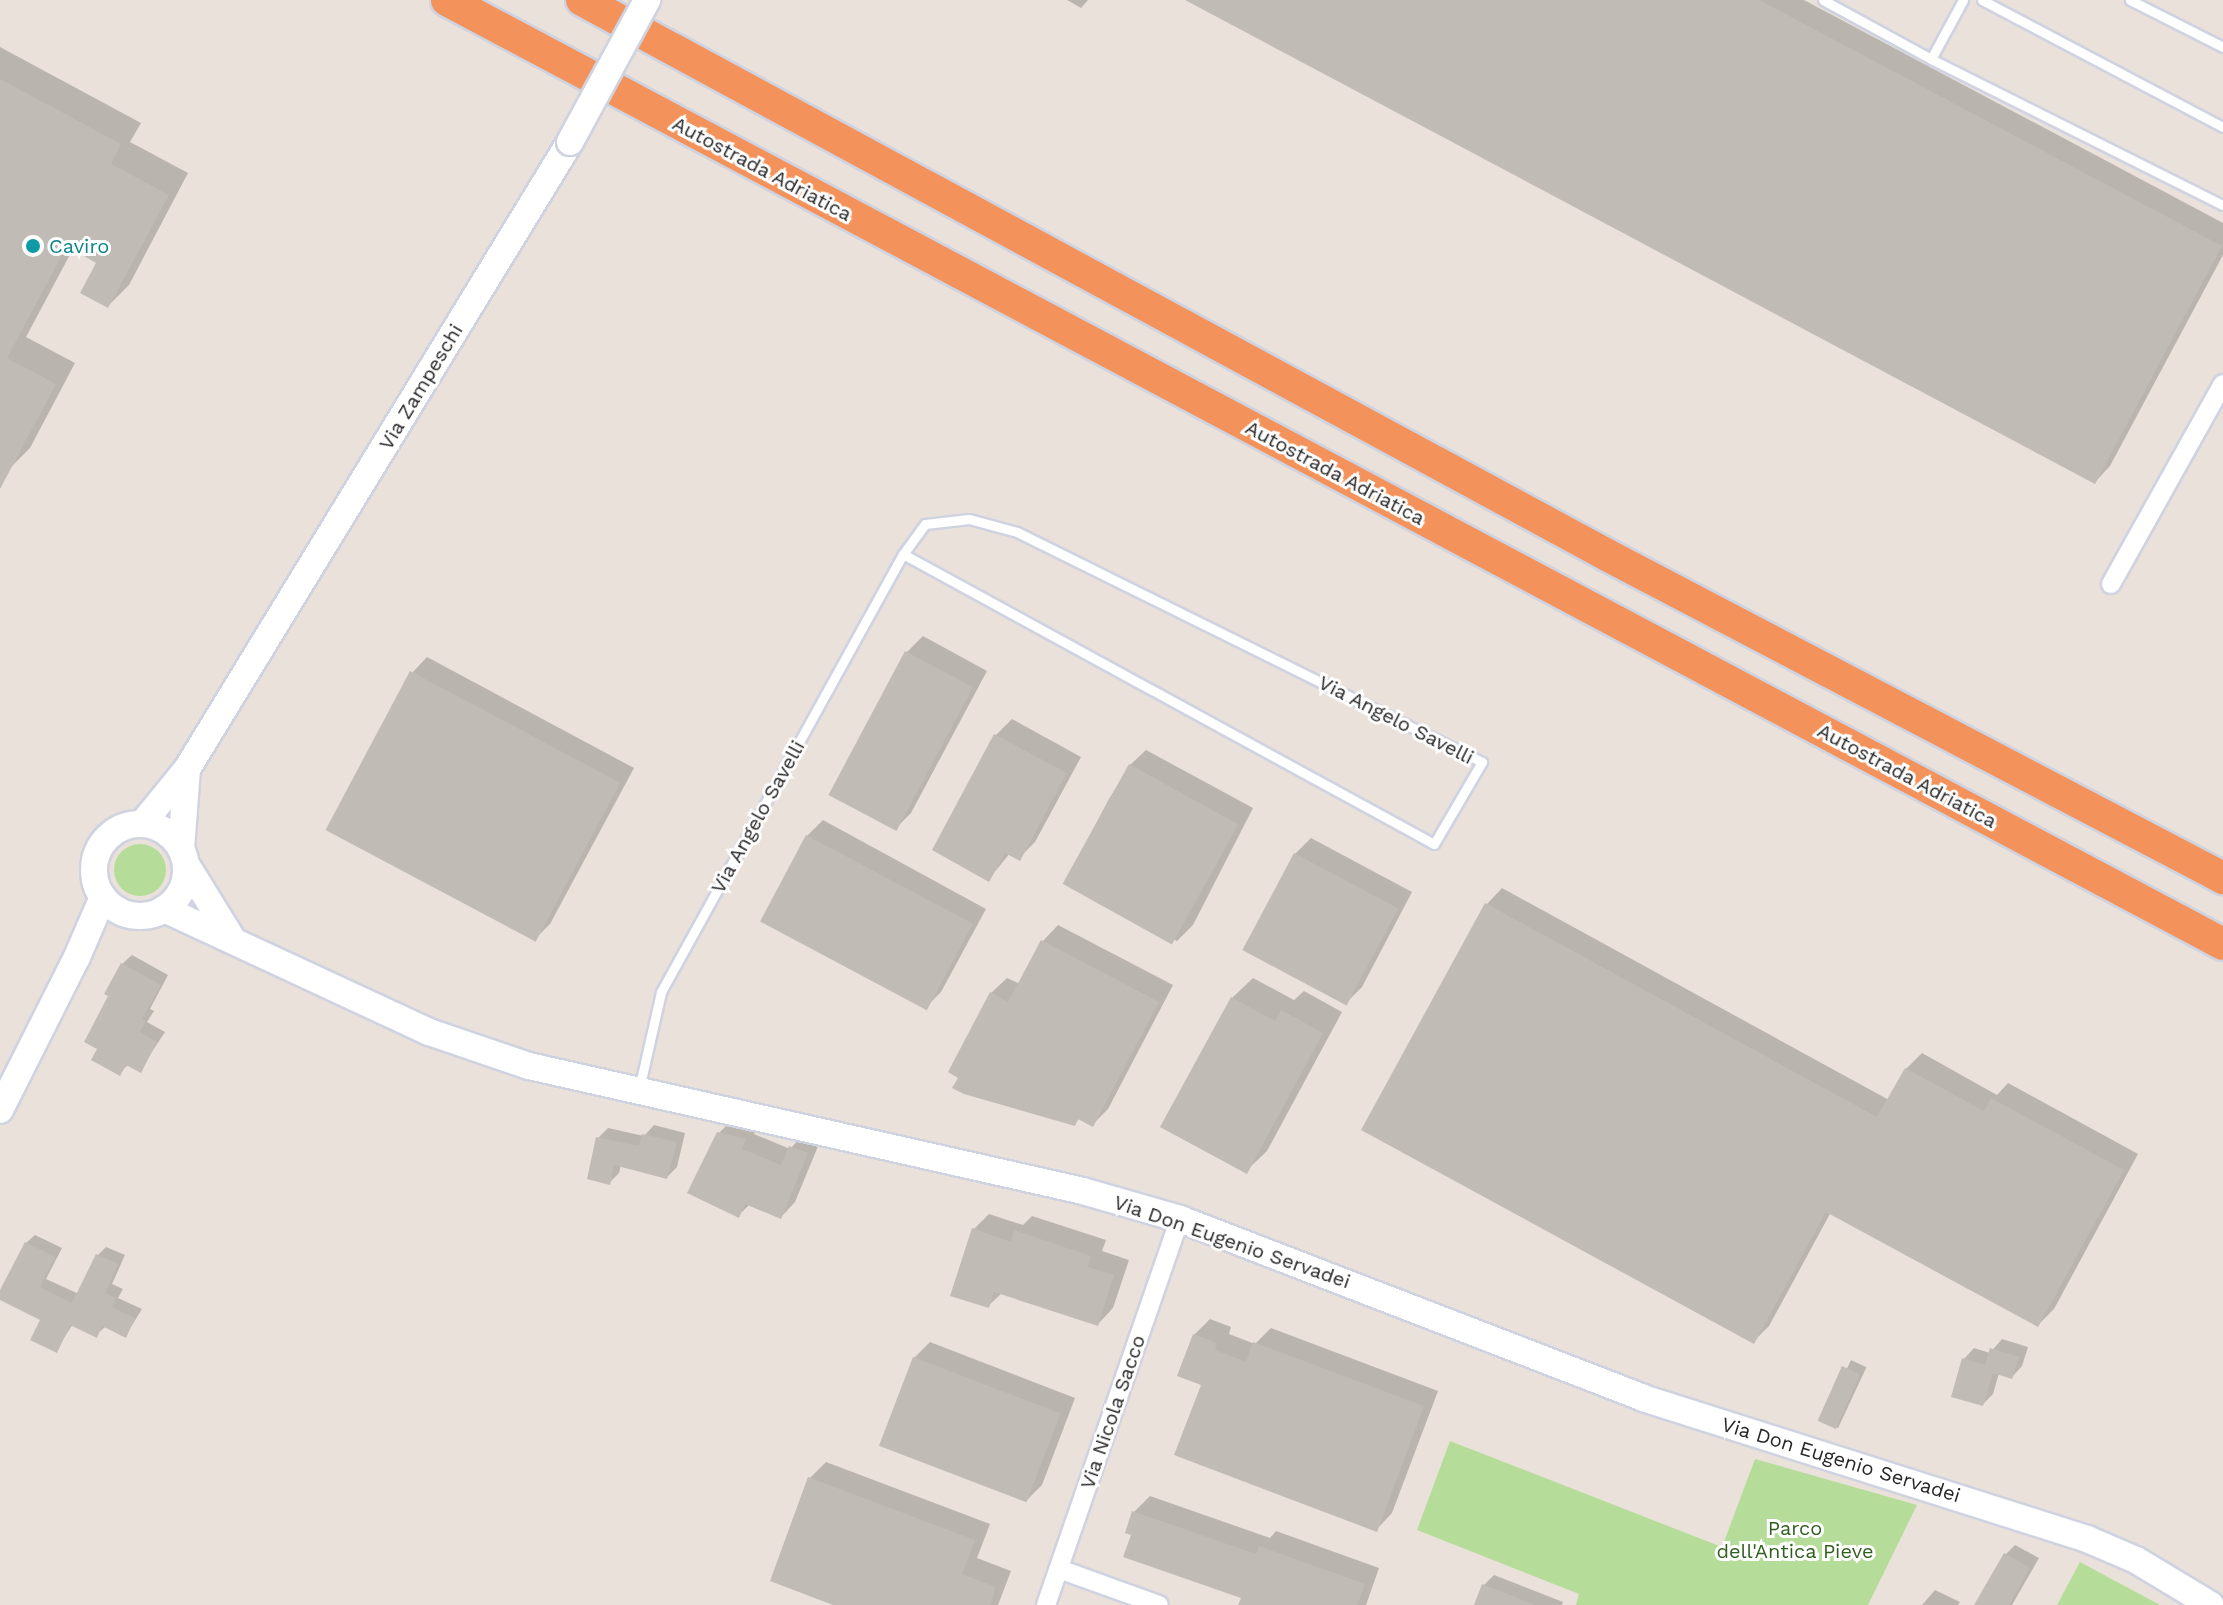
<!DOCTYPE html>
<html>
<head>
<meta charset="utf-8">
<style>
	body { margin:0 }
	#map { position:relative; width:2223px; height:1605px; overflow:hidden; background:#e9e1da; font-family:"Work Sans",sans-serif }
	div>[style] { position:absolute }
	.green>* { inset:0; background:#b5dd99 }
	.round { border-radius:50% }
	.shadow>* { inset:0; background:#0003; transform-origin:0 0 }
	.building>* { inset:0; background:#c1bbb6; transform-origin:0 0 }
	.roads { filter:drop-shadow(2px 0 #cfd3e0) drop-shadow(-2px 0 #cfd3e0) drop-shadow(0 2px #cfd3e0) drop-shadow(0 -2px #cfd3e0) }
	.lane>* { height:9px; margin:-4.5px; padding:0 4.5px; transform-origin:4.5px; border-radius:4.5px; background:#fff }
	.street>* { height:18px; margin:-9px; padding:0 9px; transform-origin:9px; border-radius:9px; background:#fff }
	.secondary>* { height:26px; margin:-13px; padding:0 13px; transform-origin:13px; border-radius:13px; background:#fff }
	.secondary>.ring { margin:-13px; padding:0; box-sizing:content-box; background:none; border:26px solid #fff; border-radius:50% }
	.highway>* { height:32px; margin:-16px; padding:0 16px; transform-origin:16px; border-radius:16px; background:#f3925b }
	.bridges { filter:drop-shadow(2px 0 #cfd3e0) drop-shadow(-2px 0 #cfd3e0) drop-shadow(0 2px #cfd3e0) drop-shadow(0 -2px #cfd3e0) }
	.secondary-bridge>* { height:26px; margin:-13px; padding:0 13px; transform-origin:13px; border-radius:13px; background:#fff }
	.dots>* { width:22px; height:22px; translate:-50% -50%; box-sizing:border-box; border:4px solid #fff; border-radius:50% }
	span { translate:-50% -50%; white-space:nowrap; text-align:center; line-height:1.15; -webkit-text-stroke:6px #fff; paint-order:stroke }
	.street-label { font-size:20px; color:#272727 }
	.culture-label { font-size:20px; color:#0d838f }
	.left { translate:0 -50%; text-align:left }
	.park-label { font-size:20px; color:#305e1e }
</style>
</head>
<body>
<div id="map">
	<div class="green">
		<i class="round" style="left:114px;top:844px;width:52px;height:52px"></i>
		<i style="clip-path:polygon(1450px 1441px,1722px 1547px,1755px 1459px,1917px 1505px,1868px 1605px,1576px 1605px,1579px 1594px,1417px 1530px)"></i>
		<i style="clip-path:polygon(2080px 1562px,2160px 1605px,2057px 1605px)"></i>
	</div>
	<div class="shadow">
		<i style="clip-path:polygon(1067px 0,1088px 0,1081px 8px)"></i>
		<i style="clip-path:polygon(1189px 0,1804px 0,2223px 223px,2223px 255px,2110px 466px,2095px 482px)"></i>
		<i style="clip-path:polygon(0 47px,141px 123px,130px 142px,188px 173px,129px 285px,108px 306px,99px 262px,74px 247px,26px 337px,75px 363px,30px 448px,9px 469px,0 464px)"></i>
		<i style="clip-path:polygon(923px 636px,987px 671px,911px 813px,895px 829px,907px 652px)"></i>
		<i style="clip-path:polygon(427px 657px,634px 768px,550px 924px,534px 940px,412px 673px)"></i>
		<i style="clip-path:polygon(1012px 719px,1081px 757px,1035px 842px,1019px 858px,1010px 853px,989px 879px,996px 735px)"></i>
		<i style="clip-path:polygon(1146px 750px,1253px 808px,1193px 925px,1177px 941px,1065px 883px,1109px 799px,1130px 765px)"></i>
		<i style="clip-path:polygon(823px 820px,986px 909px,941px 992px,925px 1008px,807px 836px)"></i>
		<i style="clip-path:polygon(1311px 838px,1412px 892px,1362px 987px,1346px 1003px,1295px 854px)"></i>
		<i style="clip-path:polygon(1502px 888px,1889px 1100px,1906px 1069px,1922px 1053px,1997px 1095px,2008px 1083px,2138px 1154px,2054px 1309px,2038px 1325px,1831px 1212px,1769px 1326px,1753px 1342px,1487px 904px)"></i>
		<i style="clip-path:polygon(1058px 925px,1173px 985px,1108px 1109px,1092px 1125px,1080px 1118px,1074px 1124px,991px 993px,1007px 978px,1020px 984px,1043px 941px)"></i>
		<i style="clip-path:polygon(132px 955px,168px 975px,150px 1009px,154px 1011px,147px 1022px,165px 1032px,140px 1070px,129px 1064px,119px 1073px,99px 1048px,111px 995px,122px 964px)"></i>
		<i style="clip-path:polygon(1253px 978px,1294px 1000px,1304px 991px,1342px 1012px,1267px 1151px,1246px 1171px,1232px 998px)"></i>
		<i style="clip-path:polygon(733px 1119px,758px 1125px,754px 1134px,790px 1149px,805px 1133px,821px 1139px,795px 1202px,781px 1217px,750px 1204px,738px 1216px,719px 1133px)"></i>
		<i style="clip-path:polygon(654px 1125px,685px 1133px,677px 1167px,667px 1177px,621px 1165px,619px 1173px,610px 1182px,598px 1138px,608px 1128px,644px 1136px)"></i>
		<i style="clip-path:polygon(989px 1214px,1023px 1225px,1032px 1216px,1106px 1240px,1102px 1251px,1129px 1260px,1113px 1308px,1098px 1324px,1002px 1293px,988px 1306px,973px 1230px)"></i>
		<i style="clip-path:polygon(35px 1235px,62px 1248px,46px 1279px,79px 1294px,98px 1255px,106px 1247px,125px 1255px,112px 1284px,123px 1289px,118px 1298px,142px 1309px,126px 1335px,105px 1327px,96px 1335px,73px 1324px,56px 1350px,42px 1319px,0 1298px,26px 1243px)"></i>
		<i style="clip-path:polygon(1210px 1319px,1231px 1327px,1229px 1334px,1255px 1344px,1271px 1328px,1438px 1391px,1392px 1513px,1377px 1529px,1203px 1384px,1194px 1335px)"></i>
		<i style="clip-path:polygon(2002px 1339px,2028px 1347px,2022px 1366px,2012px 1377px,1999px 1373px,1993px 1394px,1983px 1404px,1964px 1359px,1974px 1348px,1990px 1353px)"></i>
		<i style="clip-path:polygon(930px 1342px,1075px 1398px,1042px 1485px,1026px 1501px,914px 1358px)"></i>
		<i style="left:1851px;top:1360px;width:17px;height:67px;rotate:25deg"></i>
		<i style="clip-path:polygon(826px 1462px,990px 1524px,977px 1558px,1011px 1571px,998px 1605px,839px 1605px,772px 1580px,810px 1478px)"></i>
		<i style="clip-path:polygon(1150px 1496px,1270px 1538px,1276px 1531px,1379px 1568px,1366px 1605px,1240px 1605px,1243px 1597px,1134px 1512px)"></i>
		<i style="clip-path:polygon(2015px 1545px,2039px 1558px,2012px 1605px,1977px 1605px,2005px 1555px)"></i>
		<i style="clip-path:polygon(1494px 1575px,1563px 1602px,1562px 1605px,1476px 1605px,1484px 1585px)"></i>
		<i style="clip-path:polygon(1935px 1590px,1960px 1602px,1958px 1605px,1922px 1605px)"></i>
	</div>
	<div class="building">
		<i style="clip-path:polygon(1185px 0,1759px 0,2222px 246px,2095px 484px)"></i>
		<i style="clip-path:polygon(0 79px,121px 144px,111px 164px,169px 195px,108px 308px,80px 293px,96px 263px,67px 246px,7px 358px,56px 384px,0 489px)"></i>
		<i style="left:905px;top:651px;width:77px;height:163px;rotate:28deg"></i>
		<i style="left:410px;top:671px;width:238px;height:180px;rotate:28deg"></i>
		<i style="clip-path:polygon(994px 734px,1067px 773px,1020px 861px,1005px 853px,989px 882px,932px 850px)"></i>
		<i style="left:1129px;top:764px;width:125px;height:137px;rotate:29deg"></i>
		<i style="left:806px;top:835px;width:189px;height:98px;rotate:28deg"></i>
		<i style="left:1294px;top:853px;width:118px;height:110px;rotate:28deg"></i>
		<i style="clip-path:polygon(1485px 903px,1877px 1117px,1905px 1068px,1984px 1111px,1991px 1098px,2124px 1170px,2038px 1327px,1826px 1212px,1754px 1344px,1361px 1130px)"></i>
		<i style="clip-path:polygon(1041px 940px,1159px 1002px,1093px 1127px,1078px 1119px,1075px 1126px,964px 1094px,952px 1088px,958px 1078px,948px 1072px,990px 992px,1008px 1002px)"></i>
		<i style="clip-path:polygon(121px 963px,161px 985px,142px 1019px,146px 1021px,140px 1032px,157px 1042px,141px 1073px,126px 1065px,120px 1076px,91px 1060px,97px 1049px,84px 1042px,108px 996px,104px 994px)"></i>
		<i style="clip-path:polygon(1231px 997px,1275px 1021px,1281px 1010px,1323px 1033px,1247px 1174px,1160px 1127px)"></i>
		<i style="clip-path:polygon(717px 1132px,746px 1139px,742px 1149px,781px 1165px,789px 1146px,808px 1153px,781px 1219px,745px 1204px,739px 1218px,687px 1193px)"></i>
		<i style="clip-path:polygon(642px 1134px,677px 1142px,667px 1179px,614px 1165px,610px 1185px,587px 1179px,596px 1137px,639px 1146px)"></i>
		<i style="clip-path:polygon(972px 1228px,1011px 1242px,1014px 1230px,1091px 1256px,1088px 1267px,1114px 1275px,1098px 1326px,994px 1292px,989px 1308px,950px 1296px)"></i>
		<i style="clip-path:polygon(25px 1242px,55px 1257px,40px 1287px,72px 1303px,96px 1254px,118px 1264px,105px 1293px,116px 1298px,112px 1307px,135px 1318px,126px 1338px,102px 1326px,97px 1338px,70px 1325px,57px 1353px,30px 1340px,40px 1320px,0 1300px,0 1290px)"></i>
		<i style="clip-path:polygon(1193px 1334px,1217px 1343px,1215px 1350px,1246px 1362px,1253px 1342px,1424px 1406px,1377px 1532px,1174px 1455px,1201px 1385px,1177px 1376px)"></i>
		<i style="clip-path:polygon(1990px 1348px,2019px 1357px,2012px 1379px,1993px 1373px,1983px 1406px,1951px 1397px,1962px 1358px,1985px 1365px)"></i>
		<i style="left:913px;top:1357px;width:158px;height:95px;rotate:21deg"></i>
		<i style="left:1842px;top:1366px;width:20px;height:60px;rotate:24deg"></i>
		<i style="clip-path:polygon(808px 1477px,975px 1540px,962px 1574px,996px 1587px,990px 1605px,833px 1605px,770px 1581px)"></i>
		<i style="clip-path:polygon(1132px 1511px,1256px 1554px,1259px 1546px,1365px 1584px,1357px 1605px,1238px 1605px,1241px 1598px,1123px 1557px,1131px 1535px,1125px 1533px)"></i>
		<i style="clip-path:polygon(2004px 1553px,2030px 1568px,2009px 1605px,1974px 1605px)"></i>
		<i style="clip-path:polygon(1482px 1584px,1533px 1604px,1533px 1605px,1474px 1605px)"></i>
	</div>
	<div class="roads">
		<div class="lane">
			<i style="left:1823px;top:0;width:123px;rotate:28.6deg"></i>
			<i style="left:1963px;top:0;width:67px;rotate:118.5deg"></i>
			<i style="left:1931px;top:59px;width:326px;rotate:26.6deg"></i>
			<i style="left:1982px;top:0;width:272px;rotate:27.8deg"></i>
			<i style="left:2130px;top:0;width:104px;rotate:26.8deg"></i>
			<i style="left:639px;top:1089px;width:99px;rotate:-77.2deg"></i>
			<i style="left:661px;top:992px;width:500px;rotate:-61.08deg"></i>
			<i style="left:903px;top:554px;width:605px;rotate:28.64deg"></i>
			<i style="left:1434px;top:844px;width:95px;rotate:-59.7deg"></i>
			<i style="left:1482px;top:762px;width:519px;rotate:-153.68deg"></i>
			<i style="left:1017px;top:532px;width:50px;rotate:-164.8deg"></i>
			<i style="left:969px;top:519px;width:44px;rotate:173.5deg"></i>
			<i style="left:925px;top:524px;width:37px;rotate:126deg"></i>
		</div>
		<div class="street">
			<i style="left:2111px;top:584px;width:229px;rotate:-60.8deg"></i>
			<i style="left:1059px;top:1569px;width:106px;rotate:19.8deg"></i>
			<i style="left:1046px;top:1605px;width:409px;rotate:-70.9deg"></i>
		</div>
		<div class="secondary">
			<i style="left:142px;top:824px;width:71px;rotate:-50.7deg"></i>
			<i style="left:187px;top:769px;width:735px;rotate:-58.58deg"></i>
			<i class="ring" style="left:94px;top:824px;width:66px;height:66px"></i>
			<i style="left:181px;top:849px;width:80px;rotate:-85.7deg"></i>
			<i style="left:186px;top:864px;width:89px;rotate:58.3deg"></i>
			<i style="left:164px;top:909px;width:292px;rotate:24.9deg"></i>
			<i style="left:429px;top:1032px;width:106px;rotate:18.8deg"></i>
			<i style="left:529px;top:1066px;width:568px;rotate:12.71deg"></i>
			<i style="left:1083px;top:1191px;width:101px;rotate:16.1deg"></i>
			<i style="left:1180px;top:1219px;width:496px;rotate:21.1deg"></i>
			<i style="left:1643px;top:1398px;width:466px;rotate:17.6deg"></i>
			<i style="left:2087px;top:1539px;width:53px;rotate:23.2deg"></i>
			<i style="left:2136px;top:1560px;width:87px;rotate:31deg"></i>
			<i style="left:0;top:1110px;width:171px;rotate:-63.3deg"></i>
			<i style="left:77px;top:957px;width:65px;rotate:-66.6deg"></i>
		</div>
		<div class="highway">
			<i style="left:447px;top:0;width:2011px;rotate:27.99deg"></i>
			<i style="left:582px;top:0;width:1166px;rotate:28.43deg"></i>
			<i style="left:1607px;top:555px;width:696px;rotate:27.67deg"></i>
		</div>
	</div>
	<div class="bridges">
		<div class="secondary-bridge">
			<i style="left:570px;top:142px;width:162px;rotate:-61.5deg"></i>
		</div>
	</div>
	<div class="dots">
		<i style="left:33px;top:246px;background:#0f9aa8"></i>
	</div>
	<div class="street-label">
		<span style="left:762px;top:169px;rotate:28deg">Autostrada Adriatica</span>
		<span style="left:421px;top:387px;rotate:-59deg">Via Zampeschi</span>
		<span style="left:1335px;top:473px;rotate:28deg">Autostrada Adriatica</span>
		<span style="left:1396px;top:720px;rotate:27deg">Via Angelo Savelli</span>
		<span style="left:1907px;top:776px;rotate:28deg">Autostrada Adriatica</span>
		<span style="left:758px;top:817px;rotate:-61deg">Via Angelo Savelli</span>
		<span style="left:1232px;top:1242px;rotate:19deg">Via Don Eugenio Servadei</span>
		<span style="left:1113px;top:1412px;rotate:-71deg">Via Nicola Sacco</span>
		<span style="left:1841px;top:1460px;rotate:17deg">Via Don Eugenio Servadei</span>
	</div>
	<div class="culture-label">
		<span class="left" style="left:49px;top:246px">Caviro</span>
	</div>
	<div class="park-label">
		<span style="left:1795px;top:1540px">Parco<br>dell'Antica Pieve</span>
	</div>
</div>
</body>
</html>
